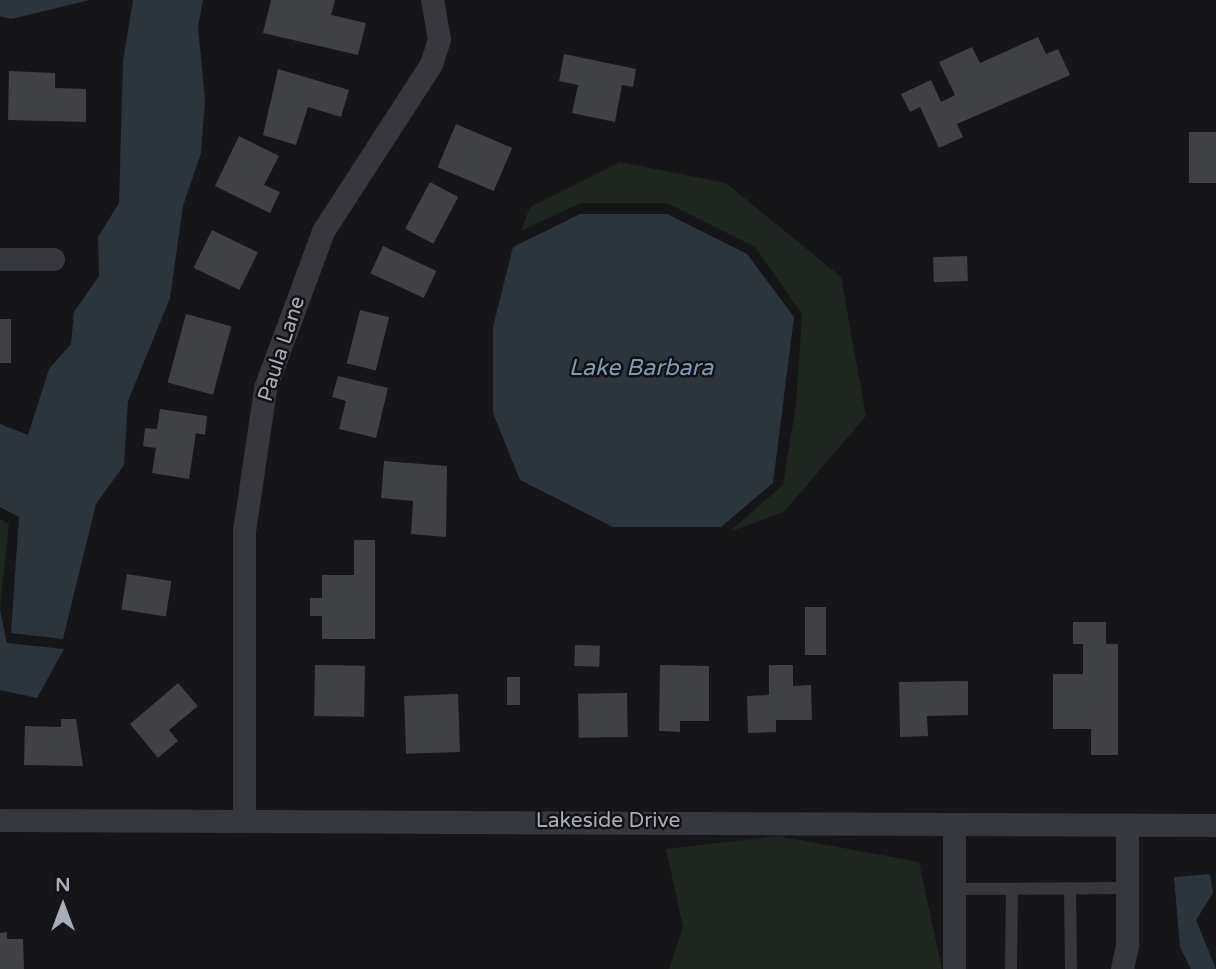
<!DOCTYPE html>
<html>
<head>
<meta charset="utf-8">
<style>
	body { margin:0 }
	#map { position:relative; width:1216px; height:969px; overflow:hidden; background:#161618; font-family:"Varela Round",sans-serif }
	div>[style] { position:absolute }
	.green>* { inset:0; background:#1e261f }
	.water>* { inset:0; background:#2c353c }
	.building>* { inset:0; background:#404145; transform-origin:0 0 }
	.lane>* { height:12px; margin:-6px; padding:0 6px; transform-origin:6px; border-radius:6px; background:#37383d }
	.street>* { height:23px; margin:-11.5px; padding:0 11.5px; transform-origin:11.5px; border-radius:11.5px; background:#37383d }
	span { translate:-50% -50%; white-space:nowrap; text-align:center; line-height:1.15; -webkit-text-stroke:5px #111113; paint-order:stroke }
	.street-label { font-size:21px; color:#a8adb8 }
	.water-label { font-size:23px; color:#7f9bb3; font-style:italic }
	.north { position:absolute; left:28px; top:871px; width:70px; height:70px; -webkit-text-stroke:5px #111113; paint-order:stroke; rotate:0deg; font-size:19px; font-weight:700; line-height:28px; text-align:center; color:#a8adb8 }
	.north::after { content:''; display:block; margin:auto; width:24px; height:32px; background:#a8adb8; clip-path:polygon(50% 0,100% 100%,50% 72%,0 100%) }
</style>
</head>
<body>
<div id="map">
	<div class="green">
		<i style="clip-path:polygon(620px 162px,726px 183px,841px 277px,866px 416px,784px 512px,729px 532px,783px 485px,796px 405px,802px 314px,755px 247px,667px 203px,580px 203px,521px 231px,530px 207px)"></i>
		<i style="clip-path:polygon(0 519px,9px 524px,0 610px)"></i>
		<i style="clip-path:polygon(778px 836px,919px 862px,942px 969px,669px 969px,683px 927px,666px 849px)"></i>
	</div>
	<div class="water">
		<i style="clip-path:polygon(0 0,90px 0,11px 19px,0 16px)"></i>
		<i style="clip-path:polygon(133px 0,203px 0,198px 27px,205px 100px,201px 153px,183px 206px,170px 298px,128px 401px,124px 465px,96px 504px,63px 639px,11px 633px,19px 517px,0 507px,0 424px,28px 435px,49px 369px,71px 344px,74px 312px,99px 276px,98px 237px,119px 203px,123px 61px)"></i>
		<i style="clip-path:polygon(580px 214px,667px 214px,747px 254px,794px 317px,773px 483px,721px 527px,613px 527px,520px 480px,493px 413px,493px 327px,513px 247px)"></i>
		<i style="clip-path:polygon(0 610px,7px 643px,64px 649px,37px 698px,0 690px)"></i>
		<i style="clip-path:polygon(1210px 874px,1213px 893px,1196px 920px,1216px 969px,1191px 969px,1180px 947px,1174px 877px)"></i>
	</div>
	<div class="building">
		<i style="clip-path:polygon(271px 0,335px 0,331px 15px,366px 23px,358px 55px,263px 33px)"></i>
		<i style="clip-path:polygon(1038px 37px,1046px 54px,1058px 49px,1070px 75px,957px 124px,963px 137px,939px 148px,920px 107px,910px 112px,901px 94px,931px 80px,941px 102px,955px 95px,939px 62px,972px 47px,980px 63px)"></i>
		<i style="clip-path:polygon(564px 54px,636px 69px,633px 87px,622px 85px,615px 122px,572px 113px,578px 85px,559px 81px)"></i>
		<i style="clip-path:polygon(278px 69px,349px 90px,341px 117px,308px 107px,296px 145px,263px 135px)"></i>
		<i style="clip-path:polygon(9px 71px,55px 73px,55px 88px,86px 89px,86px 122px,8px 120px)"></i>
		<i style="left:456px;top:124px;width:61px;height:47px;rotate:23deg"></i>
		<i style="left:1189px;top:132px;width:27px;height:51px"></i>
		<i style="clip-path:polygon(239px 136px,279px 156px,264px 185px,280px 192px,270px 213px,215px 186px)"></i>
		<i style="left:430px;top:182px;width:32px;height:53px;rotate:28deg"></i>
		<i style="left:212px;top:230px;width:51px;height:42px;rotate:26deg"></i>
		<i style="left:383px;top:246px;width:59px;height:30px;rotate:25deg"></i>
		<i style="left:967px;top:256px;width:25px;height:34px;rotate:88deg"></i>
		<i style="left:360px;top:310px;width:30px;height:55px;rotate:14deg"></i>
		<i style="left:186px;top:314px;width:47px;height:71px;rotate:15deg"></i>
		<i style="left:0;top:319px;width:11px;height:44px"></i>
		<i style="clip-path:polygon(338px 376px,388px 388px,376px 438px,339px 429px,346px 401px,332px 397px)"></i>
		<i style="clip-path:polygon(160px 409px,207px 416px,205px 435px,196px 433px,189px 479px,152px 473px,156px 448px,143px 446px,145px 428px,157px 429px)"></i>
		<i style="clip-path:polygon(384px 461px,447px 466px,446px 537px,411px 534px,413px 501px,381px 498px)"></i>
		<i style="clip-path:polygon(354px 540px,375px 540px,375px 639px,322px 639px,322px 616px,310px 616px,310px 598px,322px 598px,322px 575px,354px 575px)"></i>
		<i style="left:127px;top:574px;width:45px;height:36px;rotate:9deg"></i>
		<i style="left:805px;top:607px;width:21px;height:48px"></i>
		<i style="clip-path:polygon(1073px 622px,1106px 622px,1106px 644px,1118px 644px,1118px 755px,1091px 755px,1091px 729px,1053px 729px,1053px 674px,1083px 674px,1083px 644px,1073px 644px)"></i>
		<i style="left:575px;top:645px;width:25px;height:21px;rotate:2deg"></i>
		<i style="left:315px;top:665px;width:50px;height:51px;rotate:1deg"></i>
		<i style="clip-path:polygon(660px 665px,709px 666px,709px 721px,680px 721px,680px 732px,659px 731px)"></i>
		<i style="clip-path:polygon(769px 665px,793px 665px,793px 686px,811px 685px,812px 720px,776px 720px,776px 732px,748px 733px,747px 696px,769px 695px)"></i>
		<i style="left:507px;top:677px;width:13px;height:28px"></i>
		<i style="clip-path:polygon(968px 681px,968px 715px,927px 716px,928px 736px,900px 737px,899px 682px)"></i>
		<i style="clip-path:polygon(178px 683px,198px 706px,169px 730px,178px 741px,158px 758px,130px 724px)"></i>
		<i style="left:627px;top:693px;width:44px;height:49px;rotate:89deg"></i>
		<i style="left:458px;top:694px;width:58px;height:54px;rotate:88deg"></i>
		<i style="clip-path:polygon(61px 719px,76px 719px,83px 766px,24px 765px,25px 726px,61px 727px)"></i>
		<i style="clip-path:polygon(7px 932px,7px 939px,23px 939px,24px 969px,0 969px,0 933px)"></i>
	</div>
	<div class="lane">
		<i style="left:1070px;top:888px;width:81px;rotate:89.3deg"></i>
		<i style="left:954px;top:889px;width:173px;rotate:-0.3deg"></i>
		<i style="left:1011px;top:969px;width:80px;rotate:-89.3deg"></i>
	</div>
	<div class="street">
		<i style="left:0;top:259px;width:53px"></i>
		<i style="left:244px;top:818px;width:287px;rotate:-90deg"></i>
		<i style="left:244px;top:531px;width:145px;rotate:-81.6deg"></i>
		<i style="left:265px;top:388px;width:167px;rotate:-69.7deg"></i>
		<i style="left:323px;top:231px;width:199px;rotate:-57.1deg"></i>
		<i style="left:431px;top:64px;width:26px;rotate:-72deg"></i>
		<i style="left:439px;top:39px;width:40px;rotate:-100deg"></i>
		<i style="left:0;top:820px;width:1216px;rotate:0.24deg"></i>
		<i style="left:954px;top:969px;width:145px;rotate:-90deg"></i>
		<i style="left:1122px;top:969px;width:25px;rotate:-78deg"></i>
		<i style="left:1127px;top:945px;width:120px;rotate:-90deg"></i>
	</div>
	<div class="street-label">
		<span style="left:282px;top:349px;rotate:-72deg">Paula Lane</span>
		<span style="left:608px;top:821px">Lakeside Drive</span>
	</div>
	<div class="water-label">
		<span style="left:641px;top:368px">Lake Barbara</span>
	</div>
	<div class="north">N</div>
</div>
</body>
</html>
